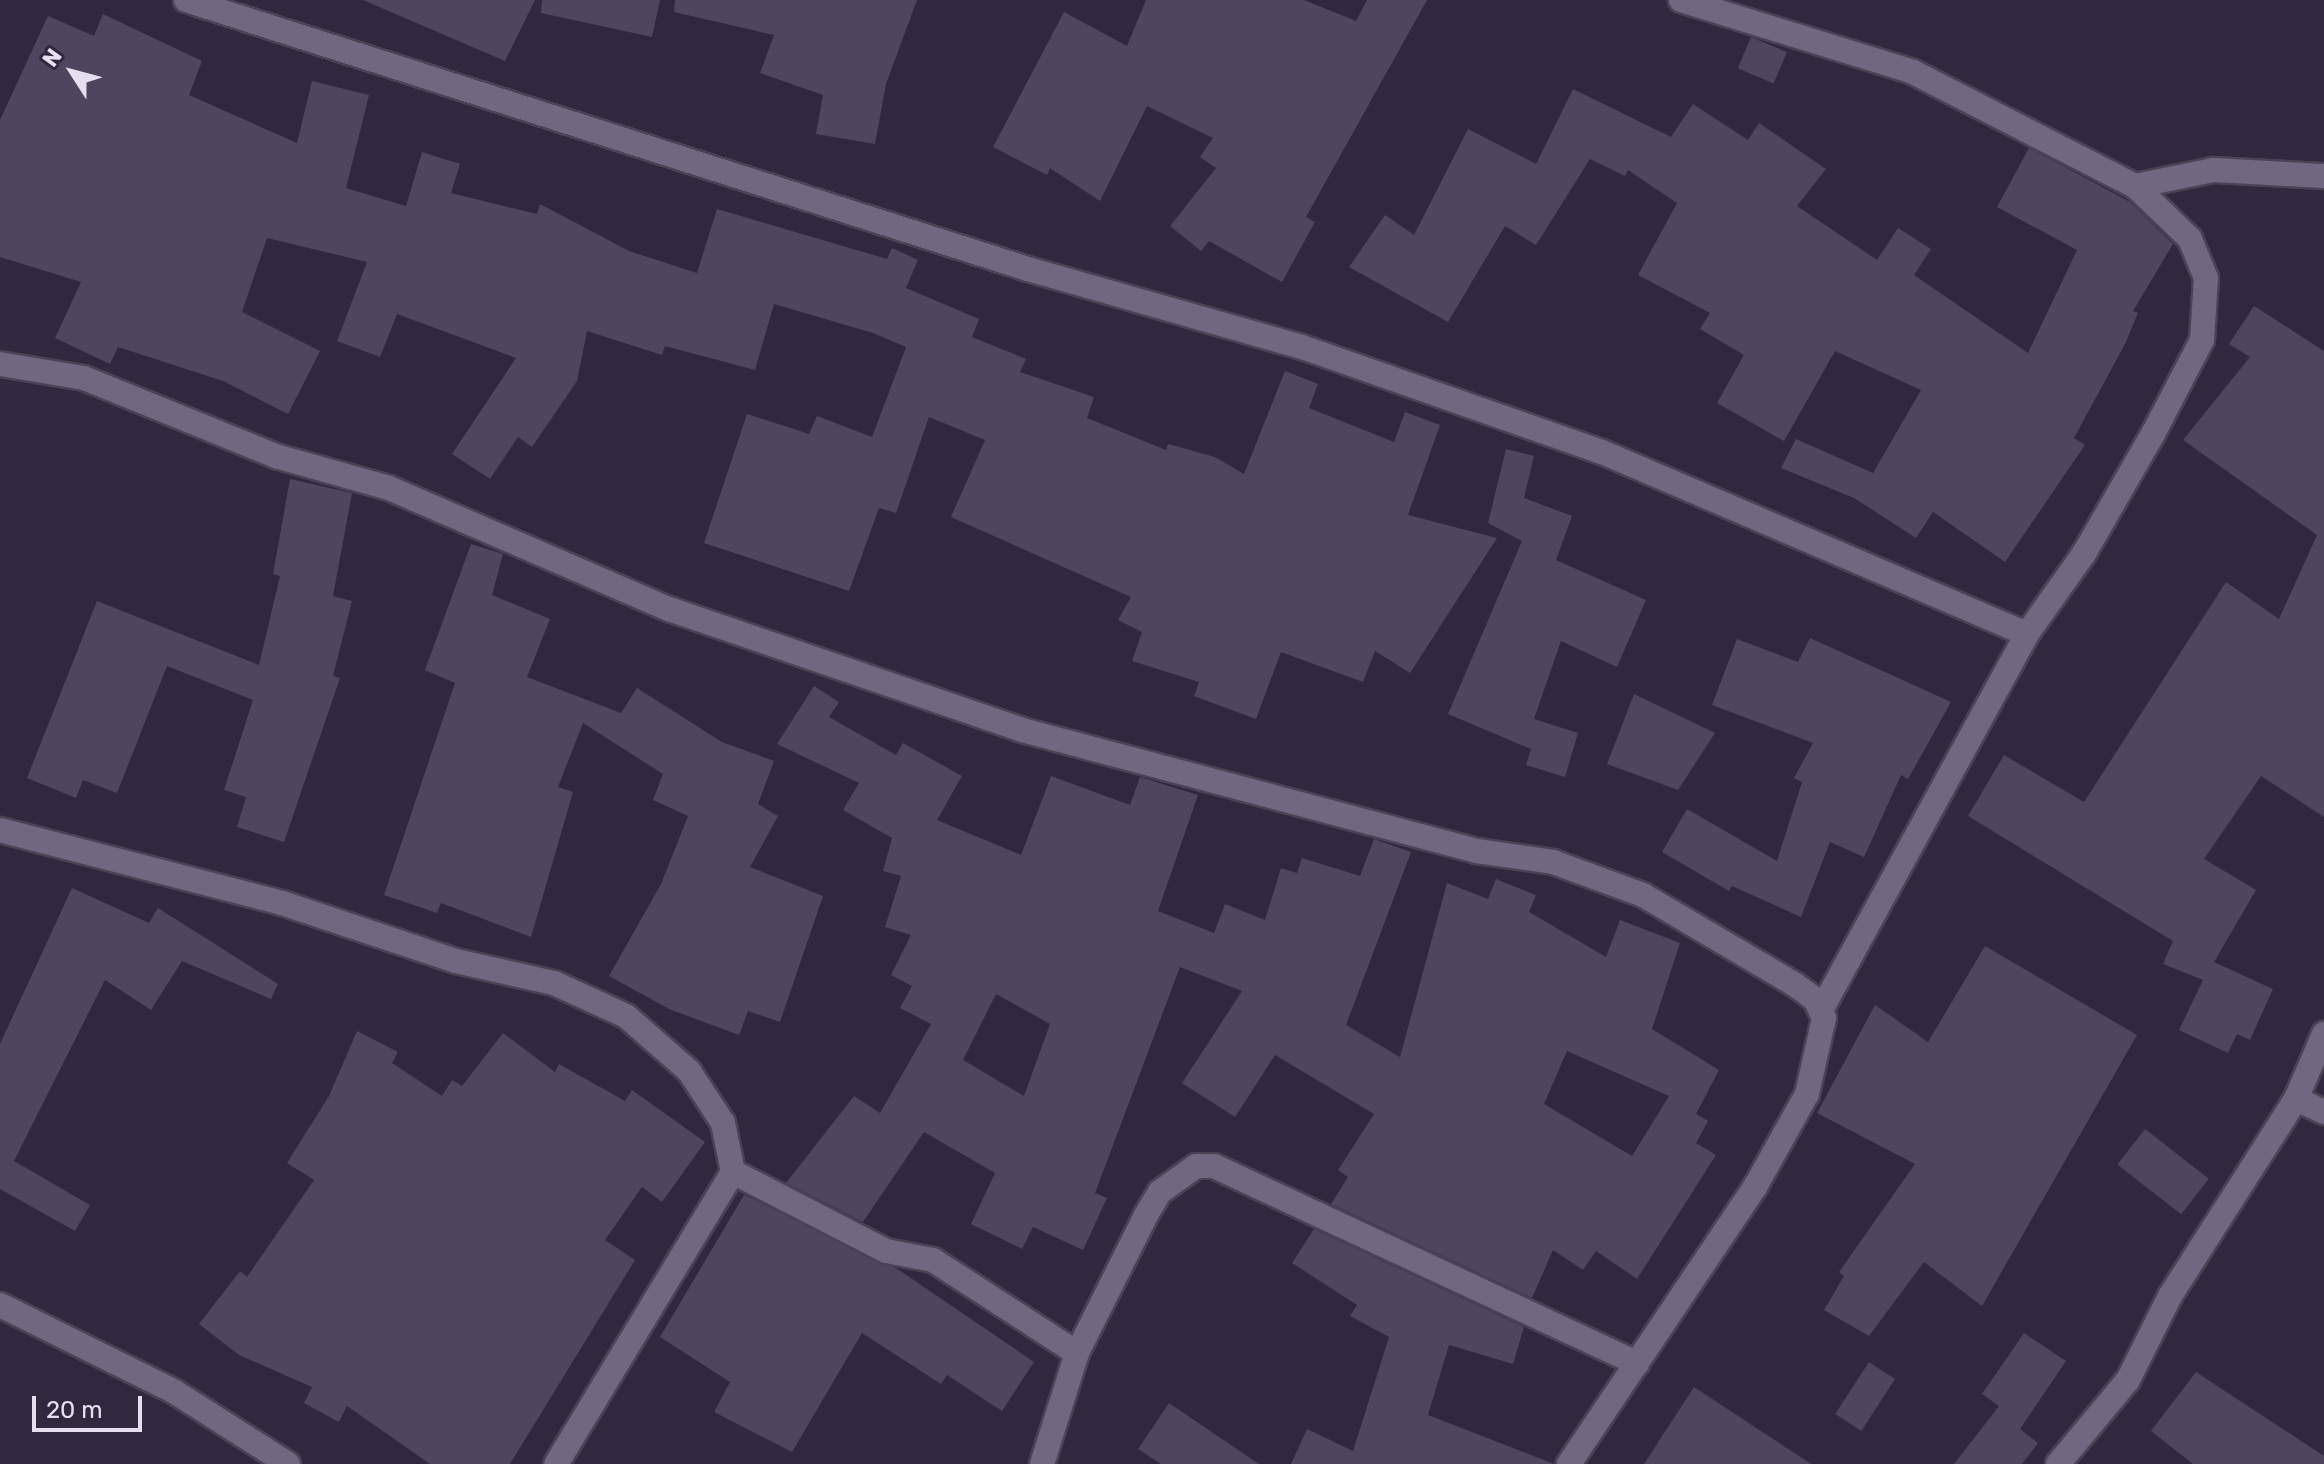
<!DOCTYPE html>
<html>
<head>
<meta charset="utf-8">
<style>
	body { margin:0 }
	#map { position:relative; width:2324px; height:1464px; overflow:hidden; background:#31273e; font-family:Rubik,sans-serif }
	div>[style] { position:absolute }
	.building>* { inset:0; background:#4f455e; transform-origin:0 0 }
	.roads { filter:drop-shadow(2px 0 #4a4255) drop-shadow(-2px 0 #4a4255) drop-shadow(0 2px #4a4255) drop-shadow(0 -2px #4a4255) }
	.street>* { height:24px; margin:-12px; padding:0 12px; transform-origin:12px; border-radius:12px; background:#716781 }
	span { translate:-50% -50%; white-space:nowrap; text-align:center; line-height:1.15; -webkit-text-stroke:8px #31273e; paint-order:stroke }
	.north { position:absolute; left:32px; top:32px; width:80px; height:80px; -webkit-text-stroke:6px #31273e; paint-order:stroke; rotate:306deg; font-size:22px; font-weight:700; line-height:32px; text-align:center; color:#e5dfef }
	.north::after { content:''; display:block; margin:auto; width:28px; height:36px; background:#e5dfef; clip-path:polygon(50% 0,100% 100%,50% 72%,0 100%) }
	.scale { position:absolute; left:32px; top:1396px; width:110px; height:36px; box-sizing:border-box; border:4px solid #e5dfef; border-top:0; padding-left:10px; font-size:24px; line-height:28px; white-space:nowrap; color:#e5dfef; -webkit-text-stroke:6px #31273e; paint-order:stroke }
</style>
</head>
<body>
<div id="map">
	<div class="building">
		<i style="clip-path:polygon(363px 0,535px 0,505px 61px)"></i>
		<i style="clip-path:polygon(542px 0,660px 0,652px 37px,541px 13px)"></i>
		<i style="clip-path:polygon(675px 0,917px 0,886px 84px,875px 144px,816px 134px,823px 95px,760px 73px,774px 35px,674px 12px)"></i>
		<i style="clip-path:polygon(1146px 0,1304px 0,1356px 21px,1367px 0,1427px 0,1306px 217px,1315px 222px,1282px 282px,1209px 241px,1201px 251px,1170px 226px,1216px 168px,1200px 157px,1213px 138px,1147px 106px,1100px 201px,1050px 168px,1047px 175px,993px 147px,1064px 12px,1127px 46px)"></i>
		<i style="clip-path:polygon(103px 14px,202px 61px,189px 95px,297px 143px,312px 81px,369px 95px,346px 188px,406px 206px,422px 152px,460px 164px,451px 193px,537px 214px,540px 204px,629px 251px,697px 273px,717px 209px,887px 259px,892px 248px,918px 260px,906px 288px,979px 319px,972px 337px,1026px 359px,1020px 372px,1094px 397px,1087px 418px,1166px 450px,1168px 444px,1215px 457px,1244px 474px,1285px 371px,1318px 384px,1309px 408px,1394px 442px,1405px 412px,1440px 425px,1408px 515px,1497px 538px,1410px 673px,1375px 651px,1363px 682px,1281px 652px,1256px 719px,1194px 696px,1199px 682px,1132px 661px,1142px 632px,1118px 620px,1131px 597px,951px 517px,985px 440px,929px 417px,896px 513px,879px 508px,849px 591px,704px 543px,747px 414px,809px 434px,817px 416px,872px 437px,906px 347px,873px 333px,774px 304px,755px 370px,665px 346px,662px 355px,587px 331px,577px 381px,532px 447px,518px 437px,490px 479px,452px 454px,516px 358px,397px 314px,380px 357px,337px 341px,367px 262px,267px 238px,242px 312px,320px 351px,288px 414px,223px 381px,118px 347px,110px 364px,55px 338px,81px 282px,0 257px,0 120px,48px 16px,94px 36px)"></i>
		<i style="left:1751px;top:37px;width:39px;height:34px;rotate:23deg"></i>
		<i style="clip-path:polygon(1573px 89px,1671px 137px,1693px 104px,1748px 140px,1759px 123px,1826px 169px,1797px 206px,1877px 260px,1898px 228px,1931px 249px,1914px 275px,2028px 353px,2077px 250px,1997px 207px,2029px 148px,2130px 202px,2173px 244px,2133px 311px,2138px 313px,2125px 344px,2074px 438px,2085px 445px,2005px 562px,1933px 512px,1916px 538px,1854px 498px,1781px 468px,1796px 439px,1873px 473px,1921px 390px,1835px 351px,1784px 441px,1717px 403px,1744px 355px,1700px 329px,1710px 313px,1638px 275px,1677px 203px,1628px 170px,1625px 176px,1590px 159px,1536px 245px,1505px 226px,1448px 322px,1349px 267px,1385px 215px,1414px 235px,1468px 129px,1536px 164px)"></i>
		<i style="clip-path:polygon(2254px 306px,2324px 351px,2324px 817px,2261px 776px,2204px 859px,2256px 890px,2214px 962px,2273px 989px,2250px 1040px,2237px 1034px,2228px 1053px,2179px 1030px,2203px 980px,2163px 964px,2173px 941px,1968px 816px,2004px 755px,2084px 802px,2226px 582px,2279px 619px,2317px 535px,2183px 440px,2250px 357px,2229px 344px)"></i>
		<i style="clip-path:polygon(1506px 449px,1534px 456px,1524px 498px,1572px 516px,1556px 560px,1646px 600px,1617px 667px,1561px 641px,1534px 719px,1578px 733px,1565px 777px,1526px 765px,1531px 749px,1448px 714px,1522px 541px,1488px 523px)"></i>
		<i style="clip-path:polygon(290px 479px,352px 493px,333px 596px,352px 601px,333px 676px,340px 678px,284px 842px,237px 827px,246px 797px,224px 790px,253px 700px,167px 666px,117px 793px,83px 780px,76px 798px,27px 778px,97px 601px,259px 665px,280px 576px,273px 574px)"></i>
		<i style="clip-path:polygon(471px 544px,503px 554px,492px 595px,550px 619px,527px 677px,621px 713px,637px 688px,722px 742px,774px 761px,758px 804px,778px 816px,750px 867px,823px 896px,780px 1022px,748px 1011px,739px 1035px,669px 1009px,609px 976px,661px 884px,688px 816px,653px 800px,663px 774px,583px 723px,558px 787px,573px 792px,531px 937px,441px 903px,437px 913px,384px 895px,455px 683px,425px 670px)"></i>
		<i style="clip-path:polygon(1810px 638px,1951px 702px,1908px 779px,1901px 775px,1864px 857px,1830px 842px,1801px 917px,1732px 886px,1729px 891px,1662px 852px,1687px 809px,1777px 861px,1802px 782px,1794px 778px,1813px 743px,1712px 705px,1737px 639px,1798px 662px)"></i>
		<i style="clip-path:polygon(evenodd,814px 686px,839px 702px,829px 717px,896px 755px,903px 743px,962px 776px,937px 820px,1021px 855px,1051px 776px,1130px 805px,1140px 777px,1198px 795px,1158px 911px,1214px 933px,1225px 904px,1265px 920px,1281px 868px,1297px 873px,1302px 858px,1360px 876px,1374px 839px,1411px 852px,1346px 1025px,1400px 1057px,1447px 883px,1488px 899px,1496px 879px,1536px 895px,1529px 912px,1606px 957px,1620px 920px,1680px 943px,1652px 1029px,1719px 1070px,1696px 1114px,1708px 1121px,1696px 1143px,1716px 1155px,1637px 1279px,1596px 1251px,1583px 1270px,1553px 1250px,1532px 1298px,1331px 1204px,1348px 1177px,1338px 1170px,1374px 1114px,1275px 1055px,1235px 1117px,1182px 1083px,1242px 991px,1180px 967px,1095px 1193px,1107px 1198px,1083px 1250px,1033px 1227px,1022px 1249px,971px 1224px,995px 1173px,924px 1132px,863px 1222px,786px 1183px,854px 1096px,880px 1113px,931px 1024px,900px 1008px,912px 986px,891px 975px,911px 935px,885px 927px,901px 876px,883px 871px,892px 838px,843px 810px,859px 783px,777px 744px,814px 686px,996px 994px,1050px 1024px,1024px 1096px,963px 1060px,996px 994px,814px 686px,1567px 1051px,1669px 1096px,1632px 1156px,1544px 1104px,1567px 1051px)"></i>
		<i style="clip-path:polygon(1634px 694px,1715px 733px,1678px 790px,1607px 764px)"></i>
		<i style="clip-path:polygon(72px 888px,149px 923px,158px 908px,278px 984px,271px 999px,182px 961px,151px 1010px,105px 980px,14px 1161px,90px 1205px,75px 1231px,0 1189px,0 1044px)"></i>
		<i style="clip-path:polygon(1985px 946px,2137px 1035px,1982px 1306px,1924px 1262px,1869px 1336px,1824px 1310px,1844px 1276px,1839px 1272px,1915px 1164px,1817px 1113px,1875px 1005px,1928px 1042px)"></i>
		<i style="clip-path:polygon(357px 1031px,398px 1052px,392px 1063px,442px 1096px,452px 1080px,462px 1086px,503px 1033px,555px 1072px,559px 1064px,625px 1101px,632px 1090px,705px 1142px,662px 1202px,642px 1187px,605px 1240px,635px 1260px,510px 1464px,430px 1464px,347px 1406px,339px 1422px,304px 1403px,312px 1387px,239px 1355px,199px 1324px,240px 1271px,247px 1277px,314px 1180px,287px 1163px,329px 1096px)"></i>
		<i style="left:2145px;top:1129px;width:81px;height:45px;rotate:38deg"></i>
		<i style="clip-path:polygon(744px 1195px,896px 1268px,1034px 1362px,1002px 1411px,947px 1375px,941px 1384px,862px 1333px,792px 1452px,714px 1412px,730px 1382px,660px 1337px)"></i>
		<i style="clip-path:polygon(1314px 1229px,1524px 1327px,1513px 1364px,1449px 1345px,1428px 1415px,1554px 1464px,1291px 1464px,1307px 1429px,1353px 1451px,1389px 1337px,1350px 1316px,1357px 1305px,1292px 1263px)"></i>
		<i style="clip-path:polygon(2024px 1333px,2066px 1361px,2020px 1429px,2038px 1443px,2022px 1464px,1954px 1464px,1999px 1406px,1982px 1394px)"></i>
		<i style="left:1869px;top:1362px;width:31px;height:62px;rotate:33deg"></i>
		<i style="clip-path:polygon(2196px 1372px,2324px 1456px,2324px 1464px,2193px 1464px,2151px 1431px)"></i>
		<i style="clip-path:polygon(1694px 1387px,1811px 1464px,1644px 1464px)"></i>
		<i style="clip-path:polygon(1169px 1403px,1259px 1464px,1161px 1464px,1138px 1449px)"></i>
	</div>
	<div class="roads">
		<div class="street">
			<i style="left:186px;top:0;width:884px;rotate:17.72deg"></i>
			<i style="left:1028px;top:269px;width:285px;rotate:15.9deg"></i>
			<i style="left:1302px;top:347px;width:318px;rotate:19.3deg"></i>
			<i style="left:1602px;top:452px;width:462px;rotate:23.2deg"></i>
			<i style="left:1681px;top:0;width:243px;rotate:17.2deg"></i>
			<i style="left:1913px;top:72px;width:250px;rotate:27.2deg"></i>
			<i style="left:2135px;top:186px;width:76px;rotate:43.9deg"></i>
			<i style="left:2190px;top:239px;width:42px;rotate:67.7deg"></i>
			<i style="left:2206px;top:278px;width:62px;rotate:93.7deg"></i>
			<i style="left:2202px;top:340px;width:106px;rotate:117.5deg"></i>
			<i style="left:2153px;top:434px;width:136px;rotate:120deg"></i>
			<i style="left:2085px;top:552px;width:100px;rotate:125.3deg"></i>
			<i style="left:2027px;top:634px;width:427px;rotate:118.7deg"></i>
			<i style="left:2135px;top:186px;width:80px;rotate:-11.6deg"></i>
			<i style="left:2213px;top:170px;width:111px;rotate:3.1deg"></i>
			<i style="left:0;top:364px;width:85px;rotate:9.5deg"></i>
			<i style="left:84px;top:378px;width:210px;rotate:22.1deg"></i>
			<i style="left:279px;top:457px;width:114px;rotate:15.7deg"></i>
			<i style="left:389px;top:488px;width:305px;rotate:23.4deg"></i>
			<i style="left:669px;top:609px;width:373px;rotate:18.9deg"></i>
			<i style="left:1022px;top:730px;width:471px;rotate:14.9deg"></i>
			<i style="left:1477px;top:851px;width:77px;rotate:8.2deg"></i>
			<i style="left:1553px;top:862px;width:96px;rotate:20.1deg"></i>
			<i style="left:1643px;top:895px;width:175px;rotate:30.5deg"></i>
			<i style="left:1794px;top:984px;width:26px;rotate:36deg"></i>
			<i style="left:1815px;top:999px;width:21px;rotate:65deg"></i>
			<i style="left:1824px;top:1018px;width:78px;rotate:102.6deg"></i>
			<i style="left:1807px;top:1094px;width:107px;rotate:119.2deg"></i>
			<i style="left:1755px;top:1187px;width:334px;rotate:123.9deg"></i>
			<i style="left:0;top:830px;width:291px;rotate:14.5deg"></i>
			<i style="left:282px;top:903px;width:183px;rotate:18.4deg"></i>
			<i style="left:456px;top:961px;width:100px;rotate:12.7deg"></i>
			<i style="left:554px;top:983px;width:79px;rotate:24.6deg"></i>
			<i style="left:626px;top:1016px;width:84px;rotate:41.1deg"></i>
			<i style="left:689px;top:1071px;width:62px;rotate:56.8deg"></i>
			<i style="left:723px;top:1123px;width:50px;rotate:78.5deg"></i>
			<i style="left:733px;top:1172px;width:341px;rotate:121.2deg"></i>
			<i style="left:2296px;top:1099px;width:31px;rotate:25deg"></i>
			<i style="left:733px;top:1172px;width:172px;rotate:27.3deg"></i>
			<i style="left:886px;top:1251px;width:48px;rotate:10.8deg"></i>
			<i style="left:933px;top:1260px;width:171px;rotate:32.9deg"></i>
			<i style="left:0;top:1305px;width:195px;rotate:26.4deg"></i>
			<i style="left:175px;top:1392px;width:134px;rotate:32.5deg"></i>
			<i style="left:1042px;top:1464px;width:116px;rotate:-72.5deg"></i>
			<i style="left:1077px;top:1353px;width:154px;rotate:-63.4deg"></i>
			<i style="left:1146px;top:1215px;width:27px;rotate:-59deg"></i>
			<i style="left:1160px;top:1192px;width:44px;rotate:-35.8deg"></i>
			<i style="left:1196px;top:1166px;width:18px"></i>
			<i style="left:1214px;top:1166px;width:467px;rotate:25deg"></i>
			<i style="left:2058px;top:1464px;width:109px;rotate:-50.2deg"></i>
			<i style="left:2128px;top:1380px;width:94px;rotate:-63.4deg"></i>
			<i style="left:2170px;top:1296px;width:234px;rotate:-57.4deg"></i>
			<i style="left:2296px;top:1099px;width:71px;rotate:-66.7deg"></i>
		</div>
	</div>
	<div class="north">N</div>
	<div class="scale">20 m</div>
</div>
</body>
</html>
